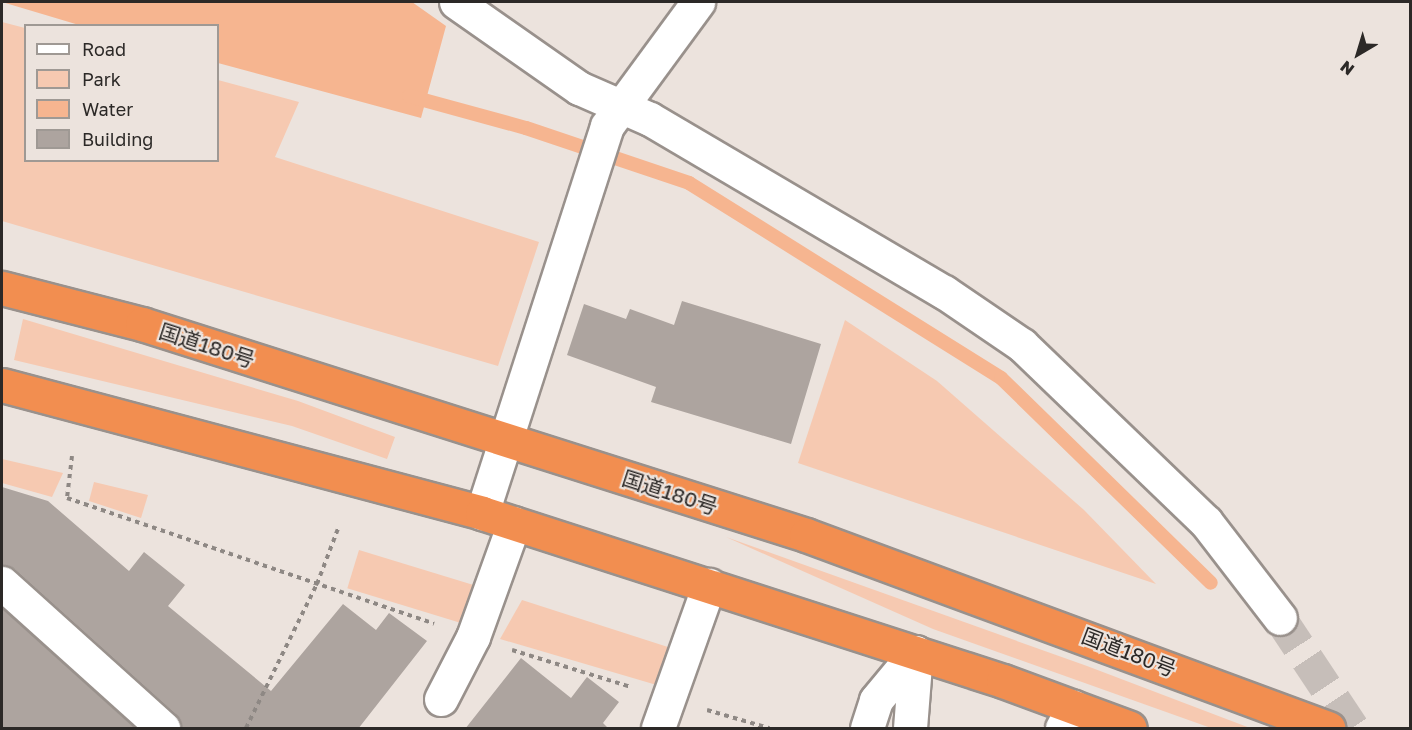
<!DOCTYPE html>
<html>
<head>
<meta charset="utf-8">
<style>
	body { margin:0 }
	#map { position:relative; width:1412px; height:730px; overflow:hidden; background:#ece3dd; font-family:"Golos Text","Noto Sans JP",sans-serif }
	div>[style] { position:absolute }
	.green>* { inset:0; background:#f6c9b1; transform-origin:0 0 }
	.water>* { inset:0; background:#f6b590 }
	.stream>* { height:14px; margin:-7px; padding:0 7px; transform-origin:7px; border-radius:7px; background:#f6b590 }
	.building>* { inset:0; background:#ada49f }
	.minor-tunnel>* { height:33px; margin-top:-16.5px; transform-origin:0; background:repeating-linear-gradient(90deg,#c6beb9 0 33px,transparent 0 49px) }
	.path>* { height:4px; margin-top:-2px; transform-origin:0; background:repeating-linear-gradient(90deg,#8e8884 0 4.5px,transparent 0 9px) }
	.roads { filter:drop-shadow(2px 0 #99918c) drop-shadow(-2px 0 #99918c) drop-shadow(0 2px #99918c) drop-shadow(0 -2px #99918c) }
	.minor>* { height:33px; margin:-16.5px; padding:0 16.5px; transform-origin:16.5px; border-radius:16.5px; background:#fff }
	.highway>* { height:33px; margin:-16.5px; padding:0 16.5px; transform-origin:16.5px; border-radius:16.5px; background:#f28e50 }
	span { translate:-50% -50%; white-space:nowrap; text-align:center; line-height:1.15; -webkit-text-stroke:4.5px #ece3dd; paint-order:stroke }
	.street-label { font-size:21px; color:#2c2927 }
	.frame { position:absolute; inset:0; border:3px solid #2c2927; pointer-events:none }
	.legend { position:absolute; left:24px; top:24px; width:195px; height:138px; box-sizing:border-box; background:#ece3dd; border:2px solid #9f9994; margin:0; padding:8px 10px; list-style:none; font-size:18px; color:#2c2927 }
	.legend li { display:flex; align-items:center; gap:12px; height:30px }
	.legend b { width:30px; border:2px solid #9f9994 }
	.north { position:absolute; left:1328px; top:24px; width:60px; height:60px; -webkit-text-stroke:4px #ece3dd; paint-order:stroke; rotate:218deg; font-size:16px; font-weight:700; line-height:24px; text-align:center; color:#2c2927 }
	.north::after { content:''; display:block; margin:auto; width:21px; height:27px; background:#2c2927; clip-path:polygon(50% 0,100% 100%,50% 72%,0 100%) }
</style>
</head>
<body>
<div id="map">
	<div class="green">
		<i style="clip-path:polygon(2px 22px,25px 28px,26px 160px,218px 160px,218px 80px,299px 102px,275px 157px,539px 242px,498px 366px,2px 221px)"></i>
		<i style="clip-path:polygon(23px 319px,298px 401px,395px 437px,387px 459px,292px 426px,14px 360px)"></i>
		<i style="clip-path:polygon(845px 320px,937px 381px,1084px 510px,1156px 584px,798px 463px)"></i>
		<i style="clip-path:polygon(2px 459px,63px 473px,52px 497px,2px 483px)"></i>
		<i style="clip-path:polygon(94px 482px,148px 495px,141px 518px,89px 501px)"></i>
		<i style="clip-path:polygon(726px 537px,1087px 666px,1250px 728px,1211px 728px,933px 629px)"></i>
		<i style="left:359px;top:550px;width:124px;height:40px;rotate:17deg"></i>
		<i style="clip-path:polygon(522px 600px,671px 648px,660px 686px,500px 639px)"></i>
	</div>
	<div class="water">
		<i style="clip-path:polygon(2px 2px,412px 2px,446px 26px,421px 118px,218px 63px,218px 26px,79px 25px)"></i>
	</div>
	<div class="stream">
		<i style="left:409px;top:96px;width:121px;rotate:15.3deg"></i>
		<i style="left:526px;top:128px;width:172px;rotate:18.6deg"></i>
		<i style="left:689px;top:183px;width:368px;rotate:32deg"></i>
		<i style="left:1001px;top:378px;width:293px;rotate:44.3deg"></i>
	</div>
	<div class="building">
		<i style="clip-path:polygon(682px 301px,821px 344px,791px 444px,651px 402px,656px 387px,567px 355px,584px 304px,626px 319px,630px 309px,674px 325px)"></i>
		<i style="clip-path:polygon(2px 487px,48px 501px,129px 571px,144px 552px,185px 585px,168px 606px,271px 691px,343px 604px,376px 630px,389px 613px,427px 641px,358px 729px,181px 729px,176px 714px,15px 569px,2px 565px)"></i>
		<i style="clip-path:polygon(2px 608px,136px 729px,2px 729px)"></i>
		<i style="clip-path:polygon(521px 658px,571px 698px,587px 677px,619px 702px,603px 723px,609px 729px,465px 729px)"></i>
	</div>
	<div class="minor-tunnel">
		<i style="left:1280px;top:618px;width:132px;rotate:56.4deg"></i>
	</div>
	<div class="path">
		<i style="left:72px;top:456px;width:42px;rotate:96.8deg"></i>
		<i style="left:67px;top:498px;width:388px;rotate:18.9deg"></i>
		<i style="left:512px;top:650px;width:125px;rotate:17.3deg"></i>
		<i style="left:707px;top:710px;width:65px;rotate:16.2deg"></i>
		<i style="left:246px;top:728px;width:161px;rotate:-63.8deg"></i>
		<i style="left:317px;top:584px;width:62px;rotate:-69.2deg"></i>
	</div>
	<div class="roads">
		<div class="minor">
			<i style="left:456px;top:2px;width:150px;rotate:35deg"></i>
			<i style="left:579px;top:88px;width:77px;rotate:23.6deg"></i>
			<i style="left:650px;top:119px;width:341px;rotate:30.5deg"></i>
			<i style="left:944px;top:292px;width:94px;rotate:34.2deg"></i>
			<i style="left:1022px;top:345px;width:255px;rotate:43.9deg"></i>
			<i style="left:1206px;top:522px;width:121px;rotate:52.4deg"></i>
			<i style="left:482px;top:513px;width:407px;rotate:-72.1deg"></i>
			<i style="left:607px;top:126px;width:154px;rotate:-53.7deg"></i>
			<i style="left:2px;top:583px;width:217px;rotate:42deg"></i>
			<i style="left:441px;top:699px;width:70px;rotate:-62.7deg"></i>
			<i style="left:473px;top:637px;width:121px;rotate:-70.2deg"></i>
			<i style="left:658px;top:728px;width:152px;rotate:-70.4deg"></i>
			<i style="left:867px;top:728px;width:29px;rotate:-72deg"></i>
			<i style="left:876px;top:700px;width:62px;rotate:-50.2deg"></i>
			<i style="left:910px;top:728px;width:76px;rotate:-85.5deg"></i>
			<i style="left:1062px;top:728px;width:24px;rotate:-62deg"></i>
		</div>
		<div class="highway">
			<i style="left:2px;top:288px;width:145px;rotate:14.4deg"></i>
			<i style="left:142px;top:324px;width:697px;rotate:17.63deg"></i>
			<i style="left:806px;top:535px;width:557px;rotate:20.29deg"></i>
			<i style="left:2px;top:385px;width:497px;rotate:14.9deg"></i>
			<i style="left:482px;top:513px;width:547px;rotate:17.87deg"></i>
			<i style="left:1003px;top:681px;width:135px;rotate:20.3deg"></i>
		</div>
	</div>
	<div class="street-label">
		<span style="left:207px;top:345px;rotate:18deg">国道180号</span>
		<span style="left:670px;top:492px;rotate:18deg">国道180号</span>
		<span style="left:1129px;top:652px;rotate:21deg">国道180号</span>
	</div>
	<div class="frame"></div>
	<ul class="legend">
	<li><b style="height:8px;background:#fff"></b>Road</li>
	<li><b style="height:16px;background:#f6c9b1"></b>Park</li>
	<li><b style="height:16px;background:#f6b590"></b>Water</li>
	<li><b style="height:16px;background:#ada49f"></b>Building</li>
	</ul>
	<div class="north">N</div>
</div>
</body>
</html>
